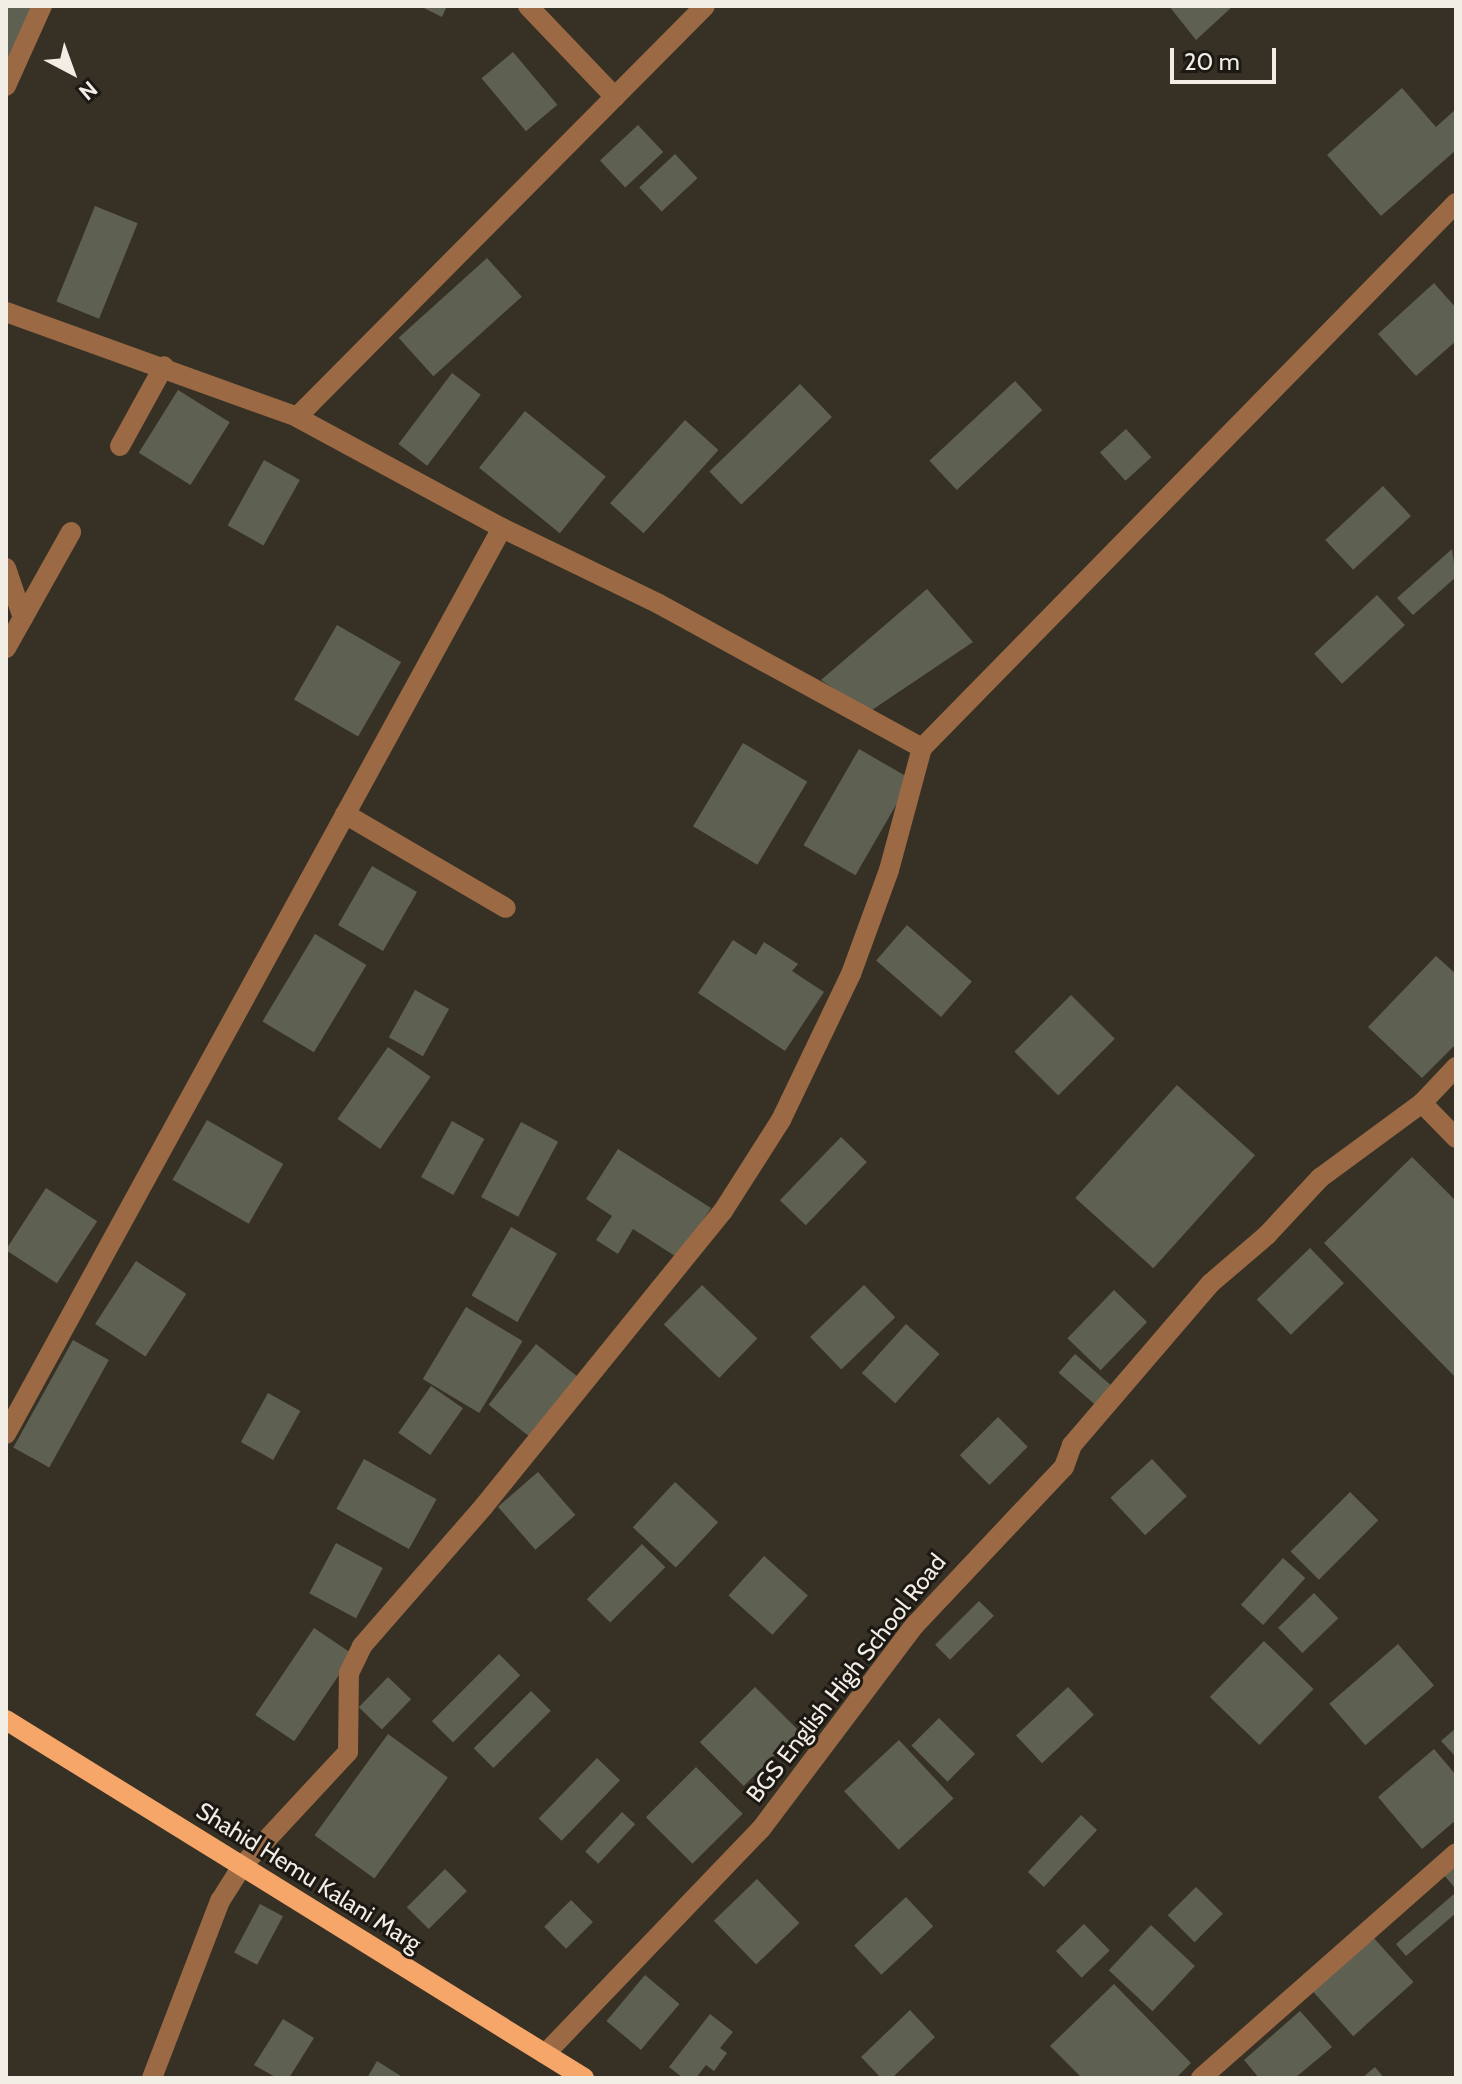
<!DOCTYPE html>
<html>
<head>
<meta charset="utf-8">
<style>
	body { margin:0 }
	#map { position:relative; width:1462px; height:2084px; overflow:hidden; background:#373125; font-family:Cabin,sans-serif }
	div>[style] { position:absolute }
	.building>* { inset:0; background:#5e6052; transform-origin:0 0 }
	.minor>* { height:20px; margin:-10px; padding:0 10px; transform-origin:10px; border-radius:10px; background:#9b6a45 }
	.major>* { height:20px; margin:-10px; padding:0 10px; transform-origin:10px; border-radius:10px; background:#f6a669 }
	span { translate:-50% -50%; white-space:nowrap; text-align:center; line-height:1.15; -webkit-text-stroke:6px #1c1914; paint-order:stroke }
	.street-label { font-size:24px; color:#f2eee6 }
	.frame { position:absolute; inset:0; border:8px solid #f2eee6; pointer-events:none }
	.north { position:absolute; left:32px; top:32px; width:80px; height:80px; -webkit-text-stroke:6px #1c1914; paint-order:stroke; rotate:139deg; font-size:22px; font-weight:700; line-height:32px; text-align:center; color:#f2eee6 }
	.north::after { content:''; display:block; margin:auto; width:28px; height:36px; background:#f2eee6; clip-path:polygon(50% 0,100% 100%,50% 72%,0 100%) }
	.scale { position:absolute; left:1170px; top:48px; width:106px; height:36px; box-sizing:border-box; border:4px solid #f2eee6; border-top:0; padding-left:10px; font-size:24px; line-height:28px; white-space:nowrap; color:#f2eee6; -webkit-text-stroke:6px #1c1914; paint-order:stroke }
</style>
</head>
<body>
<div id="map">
	<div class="building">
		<i style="clip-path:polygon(6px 6px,32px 6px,6px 63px)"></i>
		<i style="clip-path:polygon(420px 6px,447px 6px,442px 17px)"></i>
		<i style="clip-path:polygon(1169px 6px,1233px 6px,1196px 40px)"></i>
		<i style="left:513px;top:52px;width:69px;height:41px;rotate:50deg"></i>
		<i style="clip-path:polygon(1402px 88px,1436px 127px,1456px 109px,1456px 150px,1381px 216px,1327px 155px)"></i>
		<i style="left:638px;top:125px;width:37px;height:52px;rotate:47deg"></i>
		<i style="left:675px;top:154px;width:33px;height:49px;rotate:47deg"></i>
		<i style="left:95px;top:206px;width:46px;height:103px;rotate:22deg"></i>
		<i style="left:487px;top:258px;width:52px;height:119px;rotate:48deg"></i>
		<i style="clip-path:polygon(1434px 283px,1456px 308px,1456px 341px,1416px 376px,1378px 334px)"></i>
		<i style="left:452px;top:373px;width:36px;height:89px;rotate:37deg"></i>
		<i style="left:1015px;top:381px;width:40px;height:117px;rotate:47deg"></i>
		<i style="left:800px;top:384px;width:46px;height:126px;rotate:46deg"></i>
		<i style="left:178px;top:390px;width:61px;height:74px;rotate:32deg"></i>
		<i style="left:525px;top:411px;width:104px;height:73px;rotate:39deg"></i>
		<i style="left:685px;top:420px;width:45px;height:112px;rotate:42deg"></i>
		<i style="left:1126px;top:429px;width:38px;height:35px;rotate:48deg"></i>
		<i style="left:264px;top:460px;width:41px;height:75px;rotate:29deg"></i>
		<i style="left:1383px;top:486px;width:41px;height:79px;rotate:47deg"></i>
		<i style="clip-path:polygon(1452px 549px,1456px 577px,1413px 615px,1397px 598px)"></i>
		<i style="clip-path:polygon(927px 589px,973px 642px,869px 712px,821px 680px)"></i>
		<i style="left:1377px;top:595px;width:41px;height:86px;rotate:47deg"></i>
		<i style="left:337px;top:625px;width:74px;height:86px;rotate:30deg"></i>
		<i style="left:743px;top:743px;width:75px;height:97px;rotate:31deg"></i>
		<i style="left:859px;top:749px;width:60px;height:111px;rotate:30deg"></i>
		<i style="left:372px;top:866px;width:52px;height:68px;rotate:30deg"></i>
		<i style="left:907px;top:925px;width:86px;height:47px;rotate:41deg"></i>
		<i style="left:315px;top:934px;width:60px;height:102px;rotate:31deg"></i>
		<i style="clip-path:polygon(733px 940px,756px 955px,764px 942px,798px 964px,792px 971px,824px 992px,785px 1051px,698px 993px)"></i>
		<i style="clip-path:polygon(1436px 956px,1456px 974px,1456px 1044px,1422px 1078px,1368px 1027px)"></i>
		<i style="left:415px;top:990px;width:39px;height:54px;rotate:29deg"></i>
		<i style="left:1071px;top:995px;width:62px;height:80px;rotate:45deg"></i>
		<i style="left:388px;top:1047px;width:52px;height:88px;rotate:35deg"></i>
		<i style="left:1177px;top:1085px;width:105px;height:152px;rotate:42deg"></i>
		<i style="left:207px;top:1120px;width:88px;height:69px;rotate:30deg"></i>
		<i style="left:452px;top:1121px;width:37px;height:64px;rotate:29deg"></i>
		<i style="left:521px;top:1122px;width:42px;height:85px;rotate:28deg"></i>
		<i style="left:841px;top:1137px;width:36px;height:88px;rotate:44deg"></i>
		<i style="clip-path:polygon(618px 1149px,711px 1208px,678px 1258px,633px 1229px,618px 1254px,596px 1240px,612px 1216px,586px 1199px)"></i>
		<i style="clip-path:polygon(1412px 1157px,1456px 1201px,1456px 1378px,1324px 1243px)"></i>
		<i style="left:46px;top:1188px;width:61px;height:74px;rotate:33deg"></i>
		<i style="left:511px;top:1227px;width:53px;height:79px;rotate:30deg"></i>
		<i style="left:1310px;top:1248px;width:49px;height:74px;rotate:46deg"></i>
		<i style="left:136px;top:1261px;width:60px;height:75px;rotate:33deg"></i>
		<i style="left:702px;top:1285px;width:77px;height:55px;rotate:44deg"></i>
		<i style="left:864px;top:1285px;width:45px;height:75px;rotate:46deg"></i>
		<i style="left:1114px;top:1290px;width:46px;height:67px;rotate:44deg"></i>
		<i style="left:466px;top:1307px;width:66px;height:84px;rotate:31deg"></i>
		<i style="left:906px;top:1324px;width:45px;height:66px;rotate:42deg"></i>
		<i style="left:73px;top:1340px;width:41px;height:123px;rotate:29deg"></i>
		<i style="left:536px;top:1344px;width:53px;height:77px;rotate:38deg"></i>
		<i style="left:1075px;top:1354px;width:50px;height:25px;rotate:41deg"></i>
		<i style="left:431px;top:1386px;width:39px;height:57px;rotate:35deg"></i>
		<i style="left:268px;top:1393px;width:37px;height:56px;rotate:29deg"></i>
		<i style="left:998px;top:1417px;width:42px;height:54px;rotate:45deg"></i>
		<i style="left:364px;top:1459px;width:83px;height:57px;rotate:29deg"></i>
		<i style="left:1152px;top:1459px;width:51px;height:57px;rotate:47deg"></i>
		<i style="left:538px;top:1472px;width:57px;height:53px;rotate:49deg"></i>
		<i style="left:675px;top:1482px;width:59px;height:62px;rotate:43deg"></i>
		<i style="left:1350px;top:1492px;width:40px;height:84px;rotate:45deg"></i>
		<i style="left:336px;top:1543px;width:53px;height:57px;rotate:28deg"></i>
		<i style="left:642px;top:1544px;width:33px;height:78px;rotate:45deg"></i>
		<i style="left:764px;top:1556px;width:59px;height:53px;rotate:42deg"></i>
		<i style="left:1283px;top:1558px;width:30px;height:63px;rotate:42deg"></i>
		<i style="left:1314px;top:1593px;width:35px;height:50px;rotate:46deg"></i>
		<i style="left:979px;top:1601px;width:21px;height:62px;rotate:45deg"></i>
		<i style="left:314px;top:1628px;width:47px;height:105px;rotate:34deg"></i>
		<i style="left:1264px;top:1641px;width:69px;height:78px;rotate:44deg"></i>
		<i style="left:1398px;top:1644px;width:55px;height:91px;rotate:49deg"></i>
		<i style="left:499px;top:1654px;width:30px;height:95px;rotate:45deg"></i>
		<i style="left:388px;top:1677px;width:32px;height:42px;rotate:44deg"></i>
		<i style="left:755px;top:1687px;width:62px;height:78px;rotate:45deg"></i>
		<i style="left:1068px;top:1687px;width:38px;height:71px;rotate:47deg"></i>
		<i style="left:531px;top:1691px;width:28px;height:81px;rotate:45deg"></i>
		<i style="left:939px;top:1718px;width:51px;height:39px;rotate:45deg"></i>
		<i style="clip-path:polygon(1456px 1728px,1456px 1757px,1441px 1741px)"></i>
		<i style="left:388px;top:1734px;width:74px;height:125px;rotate:36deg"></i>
		<i style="left:899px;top:1740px;width:80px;height:75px;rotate:47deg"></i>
		<i style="clip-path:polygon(1434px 1749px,1456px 1775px,1456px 1820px,1422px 1849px,1378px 1797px)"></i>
		<i style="left:597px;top:1758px;width:32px;height:84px;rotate:44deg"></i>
		<i style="left:696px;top:1767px;width:66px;height:71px;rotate:45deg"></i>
		<i style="left:622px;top:1812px;width:18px;height:54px;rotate:43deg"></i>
		<i style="left:1081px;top:1815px;width:22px;height:78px;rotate:43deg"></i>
		<i style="clip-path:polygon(1456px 1863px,1456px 1889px,1443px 1874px)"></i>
		<i style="left:445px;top:1869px;width:31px;height:54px;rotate:45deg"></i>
		<i style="left:757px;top:1879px;width:61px;height:60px;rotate:46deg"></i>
		<i style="left:1196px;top:1887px;width:38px;height:40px;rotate:45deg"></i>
		<i style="clip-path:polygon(1454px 1894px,1456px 1913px,1406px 1956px,1396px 1944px)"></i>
		<i style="left:906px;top:1897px;width:40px;height:71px;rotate:47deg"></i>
		<i style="left:571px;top:1900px;width:31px;height:38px;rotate:45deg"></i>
		<i style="left:260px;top:1904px;width:26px;height:55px;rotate:28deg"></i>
		<i style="left:1084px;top:1924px;width:37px;height:39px;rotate:46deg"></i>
		<i style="left:1151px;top:1925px;width:60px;height:62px;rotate:43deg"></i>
		<i style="left:1372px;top:1936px;width:62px;height:81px;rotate:48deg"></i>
		<i style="left:645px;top:1975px;width:45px;height:60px;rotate:40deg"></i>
		<i style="clip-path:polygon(1114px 1984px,1191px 2063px,1176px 2078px,1082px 2078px,1050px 2046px)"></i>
		<i style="clip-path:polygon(910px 2010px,935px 2037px,892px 2078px,881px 2078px,861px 2057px)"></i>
		<i style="clip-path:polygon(1300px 2011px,1332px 2047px,1295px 2078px,1259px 2078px,1244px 2060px)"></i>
		<i style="clip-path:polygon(710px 2014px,733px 2032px,720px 2048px,727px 2053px,714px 2071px,706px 2065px,696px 2078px,683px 2078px,669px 2067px)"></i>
		<i style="clip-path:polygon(283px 2019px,314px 2038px,289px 2078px,277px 2078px,254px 2065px)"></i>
		<i style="clip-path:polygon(377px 2061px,404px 2078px,367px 2078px)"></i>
		<i style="clip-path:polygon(1375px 2067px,1384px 2078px,1362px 2078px)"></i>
	</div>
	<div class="minor">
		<i style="left:528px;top:6px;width:126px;rotate:46.3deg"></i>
		<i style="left:6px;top:86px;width:88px;rotate:-65.8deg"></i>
		<i style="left:6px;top:312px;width:309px;rotate:19.8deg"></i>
		<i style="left:120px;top:446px;width:91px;rotate:-61.2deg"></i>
		<i style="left:502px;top:528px;width:174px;rotate:25.8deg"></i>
		<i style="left:659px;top:604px;width:300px;rotate:28.7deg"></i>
		<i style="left:922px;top:748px;width:763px;rotate:-45.58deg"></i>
		<i style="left:6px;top:568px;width:53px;rotate:71.2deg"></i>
		<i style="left:6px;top:648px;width:133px;rotate:-60.7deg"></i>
		<i style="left:345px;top:814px;width:186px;rotate:30.3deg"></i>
		<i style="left:1422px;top:1103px;width:49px;rotate:45.8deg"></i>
		<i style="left:6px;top:1434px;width:1033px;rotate:-61.3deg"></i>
		<i style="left:502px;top:528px;width:233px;rotate:-151.6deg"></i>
		<i style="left:297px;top:417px;width:579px;rotate:-45.21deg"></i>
		<i style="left:545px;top:2054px;width:312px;rotate:-46.2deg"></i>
		<i style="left:761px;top:1829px;width:256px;rotate:-53deg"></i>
		<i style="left:915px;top:1625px;width:217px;rotate:-46.7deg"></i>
		<i style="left:1064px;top:1467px;width:23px;rotate:-70deg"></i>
		<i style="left:1072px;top:1445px;width:213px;rotate:-49.4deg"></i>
		<i style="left:1211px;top:1283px;width:74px;rotate:-40.6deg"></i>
		<i style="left:1267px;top:1235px;width:78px;rotate:-47.1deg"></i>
		<i style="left:1320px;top:1178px;width:127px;rotate:-36.3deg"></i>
		<i style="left:1422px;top:1103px;width:50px;rotate:-46.6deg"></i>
		<i style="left:152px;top:2078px;width:190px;rotate:-69deg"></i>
		<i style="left:220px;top:1901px;width:41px;rotate:-57.8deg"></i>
		<i style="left:242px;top:1866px;width:156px;rotate:-47.1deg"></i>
		<i style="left:348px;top:1752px;width:79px;rotate:-89.3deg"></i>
		<i style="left:349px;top:1673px;width:30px;rotate:-64deg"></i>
		<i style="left:362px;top:1646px;width:186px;rotate:-48.9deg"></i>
		<i style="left:484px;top:1506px;width:380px;rotate:-51deg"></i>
		<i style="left:723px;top:1211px;width:108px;rotate:-57.5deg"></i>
		<i style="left:781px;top:1120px;width:162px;rotate:-64.4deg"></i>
		<i style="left:851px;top:974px;width:111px;rotate:-69.9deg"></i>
		<i style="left:889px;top:870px;width:126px;rotate:-74.9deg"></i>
		<i style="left:1201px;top:2078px;width:340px;rotate:-41.4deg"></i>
	</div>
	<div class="major">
		<i style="left:6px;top:1720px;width:680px;rotate:31.77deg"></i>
	</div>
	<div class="street-label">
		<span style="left:846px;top:1678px;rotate:-52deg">BGS English High School Road</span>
		<span style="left:309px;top:1877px;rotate:32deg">Shahid Hemu Kalani Marg</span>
	</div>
	<div class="frame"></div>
	<div class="north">N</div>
	<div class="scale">20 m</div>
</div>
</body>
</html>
